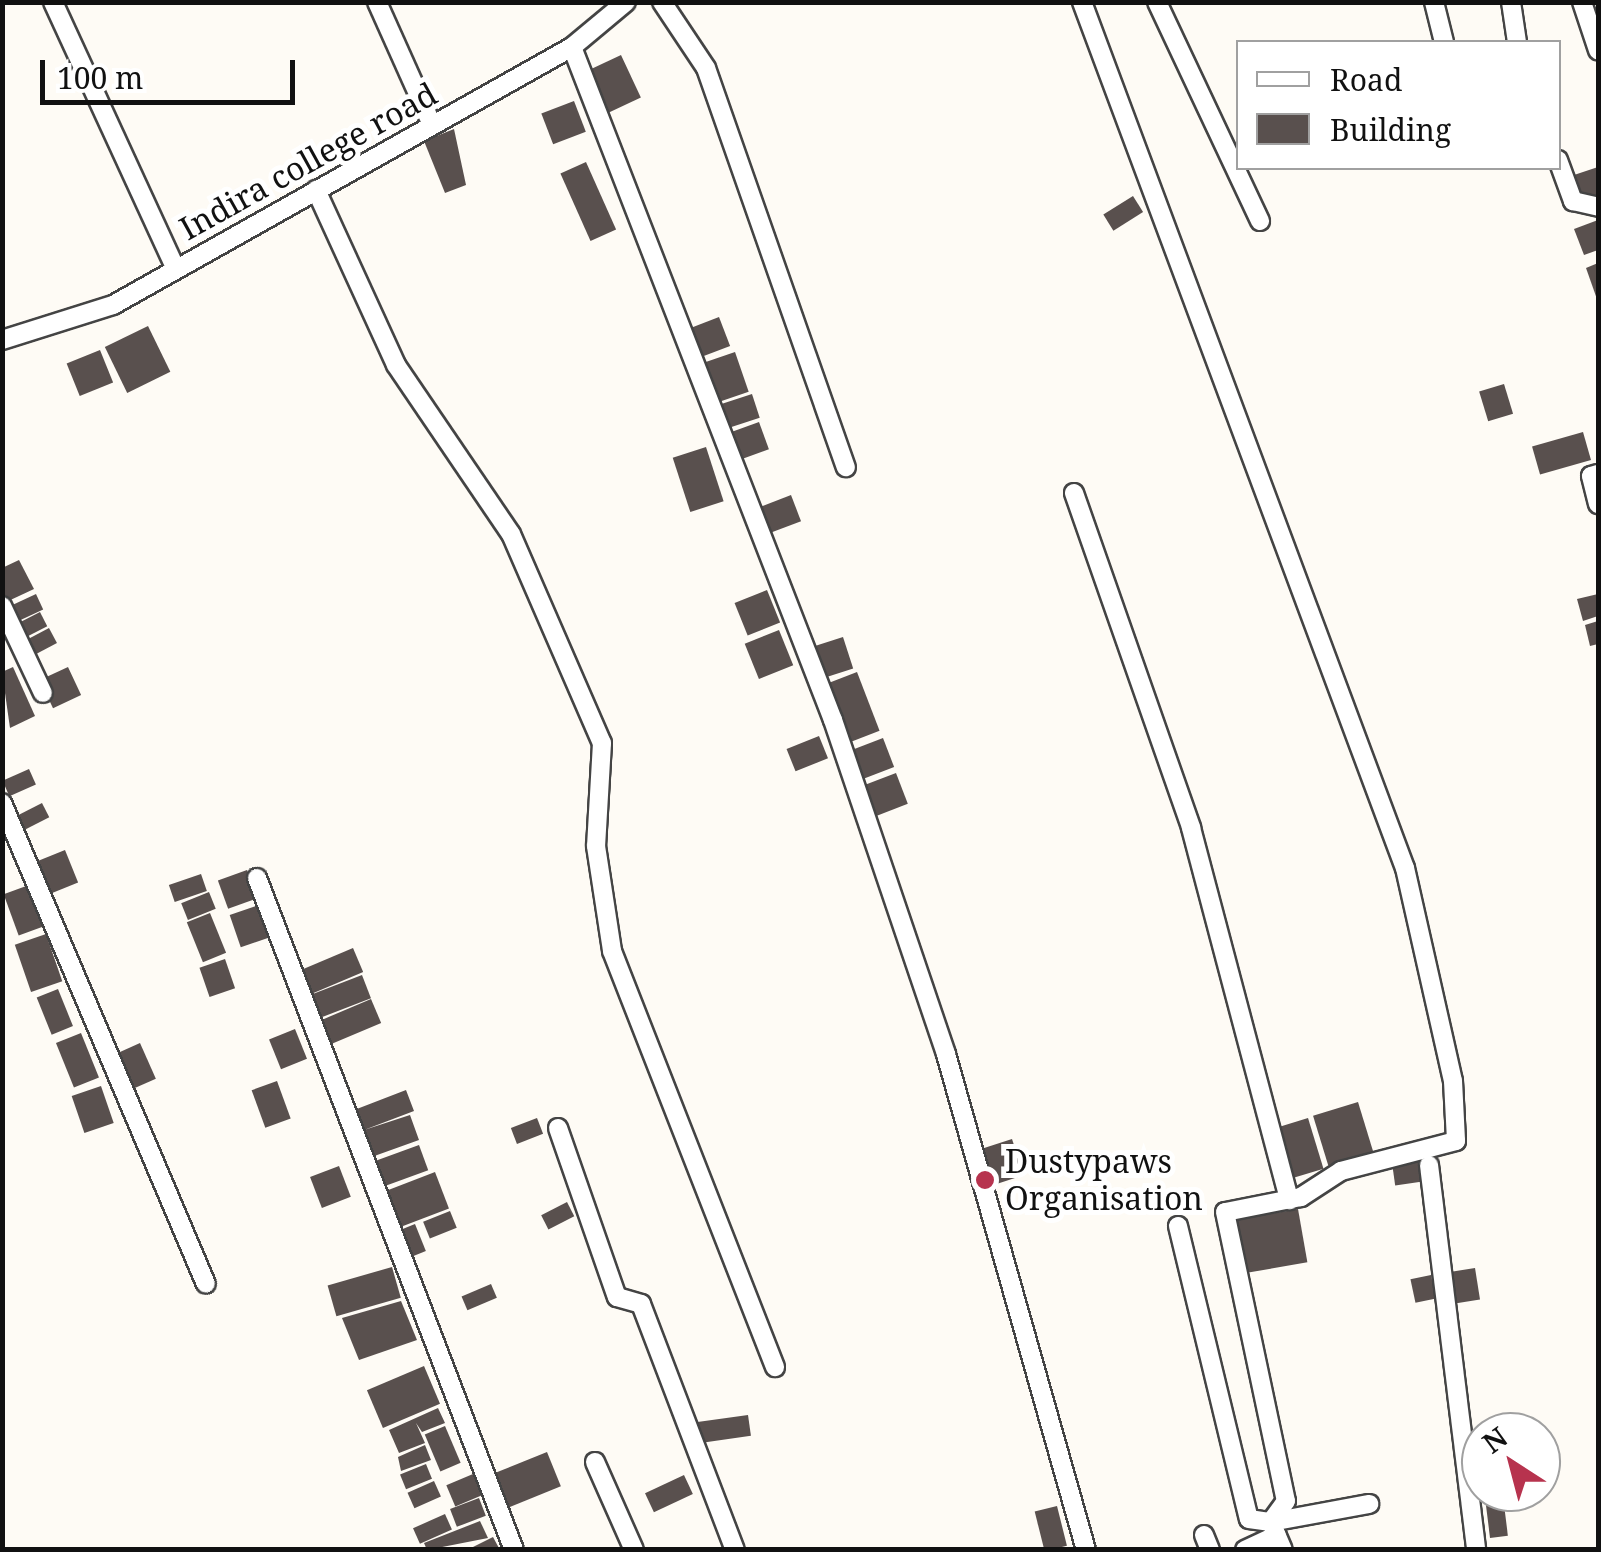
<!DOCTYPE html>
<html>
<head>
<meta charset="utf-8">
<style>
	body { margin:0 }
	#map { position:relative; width:1601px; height:1552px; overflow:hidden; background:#fefbf5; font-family:"Noto Serif",serif }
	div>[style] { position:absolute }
	.building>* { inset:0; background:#59504e; transform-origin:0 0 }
	.roads { filter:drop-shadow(2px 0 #444) drop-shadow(-2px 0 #444) drop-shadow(0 2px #444) drop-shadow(0 -2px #444) }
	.minor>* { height:18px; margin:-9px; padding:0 9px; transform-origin:9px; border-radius:9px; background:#fff }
	.dots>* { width:28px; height:28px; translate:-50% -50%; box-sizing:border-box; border:5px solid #fff; border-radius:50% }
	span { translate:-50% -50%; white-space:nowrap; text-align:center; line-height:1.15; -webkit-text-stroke:10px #fff; paint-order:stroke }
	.street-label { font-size:32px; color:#111 }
	.poi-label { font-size:32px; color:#111 }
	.left { translate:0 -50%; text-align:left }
	.frame { position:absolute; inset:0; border:5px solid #111; pointer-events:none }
	.legend { position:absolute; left:1236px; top:40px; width:325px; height:130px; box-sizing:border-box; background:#fff; border:2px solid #a0a0a0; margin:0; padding:12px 18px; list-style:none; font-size:30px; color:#111 }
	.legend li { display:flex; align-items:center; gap:20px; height:50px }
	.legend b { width:50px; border:2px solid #a0a0a0 }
	.north { position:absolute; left:1461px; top:1412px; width:100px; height:100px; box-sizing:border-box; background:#fff; border:2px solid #a0a0a0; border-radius:50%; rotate:324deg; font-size:28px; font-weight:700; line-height:40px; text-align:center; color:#111 }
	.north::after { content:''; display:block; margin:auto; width:35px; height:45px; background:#b7334e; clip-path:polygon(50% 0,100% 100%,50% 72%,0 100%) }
	.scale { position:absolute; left:40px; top:60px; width:255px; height:45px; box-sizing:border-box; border:5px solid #111; border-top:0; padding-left:12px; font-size:30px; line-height:35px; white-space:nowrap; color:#111; -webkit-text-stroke:8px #fff; paint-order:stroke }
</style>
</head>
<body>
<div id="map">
	<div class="building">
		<i style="left:621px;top:55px;width:47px;height:37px;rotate:65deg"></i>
		<i style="left:574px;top:101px;width:33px;height:35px;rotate:69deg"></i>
		<i style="clip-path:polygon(454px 129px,466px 185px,445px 193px,424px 141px)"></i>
		<i style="left:586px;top:162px;width:74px;height:28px;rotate:66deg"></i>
		<i style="clip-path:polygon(1598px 167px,1598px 200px,1583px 204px,1574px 175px)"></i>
		<i style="left:1133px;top:196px;width:19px;height:35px;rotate:58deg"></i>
		<i style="clip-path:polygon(1598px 220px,1598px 250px,1584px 255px,1574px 229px)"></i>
		<i style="clip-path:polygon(1598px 263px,1598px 302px,1586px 268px)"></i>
		<i style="left:719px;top:317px;width:31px;height:36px;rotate:69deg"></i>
		<i style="left:148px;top:326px;width:51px;height:48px;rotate:64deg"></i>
		<i style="left:100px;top:350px;width:35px;height:36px;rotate:68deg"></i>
		<i style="left:735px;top:352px;width:42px;height:34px;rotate:71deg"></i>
		<i style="left:1504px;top:384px;width:31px;height:26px;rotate:73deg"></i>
		<i style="left:752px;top:394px;width:25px;height:37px;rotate:72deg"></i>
		<i style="left:759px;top:422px;width:29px;height:36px;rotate:70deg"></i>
		<i style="left:1583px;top:432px;width:29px;height:53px;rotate:74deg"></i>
		<i style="left:706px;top:447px;width:57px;height:35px;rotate:72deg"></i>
		<i style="left:791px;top:495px;width:28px;height:32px;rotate:69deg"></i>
		<i style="clip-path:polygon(19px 560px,34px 589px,4px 603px,2px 568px)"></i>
		<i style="left:767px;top:590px;width:35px;height:35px;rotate:68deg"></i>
		<i style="left:36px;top:594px;width:17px;height:32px;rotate:65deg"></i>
		<i style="clip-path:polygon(1598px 594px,1598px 616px,1583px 621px,1577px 599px)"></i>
		<i style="left:40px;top:612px;width:16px;height:29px;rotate:63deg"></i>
		<i style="clip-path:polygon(1598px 621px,1598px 644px,1590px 646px,1585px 625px)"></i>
		<i style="left:49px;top:628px;width:17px;height:30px;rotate:62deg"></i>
		<i style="left:779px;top:630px;width:38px;height:37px;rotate:68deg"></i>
		<i style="left:843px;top:637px;width:33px;height:36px;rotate:72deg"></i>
		<i style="clip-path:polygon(13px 667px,35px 716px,10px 728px,2px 672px)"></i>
		<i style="left:68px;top:667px;width:31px;height:31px;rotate:65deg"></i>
		<i style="left:857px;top:672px;width:63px;height:36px;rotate:69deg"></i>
		<i style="left:819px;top:736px;width:24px;height:35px;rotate:68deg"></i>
		<i style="left:883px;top:738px;width:31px;height:39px;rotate:69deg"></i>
		<i style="left:29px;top:769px;width:17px;height:29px;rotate:66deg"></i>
		<i style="left:896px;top:773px;width:33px;height:40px;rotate:69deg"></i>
		<i style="left:42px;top:803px;width:16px;height:33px;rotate:63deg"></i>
		<i style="left:65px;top:850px;width:35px;height:30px;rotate:68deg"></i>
		<i style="left:247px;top:870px;width:30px;height:31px;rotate:70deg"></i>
		<i style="left:201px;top:874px;width:18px;height:34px;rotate:71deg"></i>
		<i style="left:29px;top:885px;width:44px;height:27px;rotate:70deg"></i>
		<i style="left:209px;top:892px;width:18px;height:30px;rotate:68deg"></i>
		<i style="left:259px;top:905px;width:34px;height:31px;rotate:71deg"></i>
		<i style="left:210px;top:913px;width:43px;height:25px;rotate:68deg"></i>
		<i style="left:46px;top:934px;width:50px;height:33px;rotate:71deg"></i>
		<i style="left:353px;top:948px;width:26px;height:61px;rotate:67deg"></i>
		<i style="left:225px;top:959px;width:31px;height:27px;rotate:71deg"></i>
		<i style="left:362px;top:975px;width:25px;height:59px;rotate:69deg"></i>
		<i style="left:58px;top:989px;width:40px;height:23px;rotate:68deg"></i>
		<i style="left:371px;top:999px;width:26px;height:58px;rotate:67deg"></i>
		<i style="left:295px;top:1029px;width:32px;height:28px;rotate:68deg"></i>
		<i style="left:81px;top:1033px;width:48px;height:27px;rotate:68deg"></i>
		<i style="left:140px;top:1043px;width:39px;height:28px;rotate:66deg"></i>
		<i style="left:277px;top:1081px;width:40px;height:27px;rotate:70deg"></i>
		<i style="left:101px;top:1086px;width:39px;height:31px;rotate:71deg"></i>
		<i style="clip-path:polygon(406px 1090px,414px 1111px,364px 1130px,410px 1115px,419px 1140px,366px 1159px,349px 1112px)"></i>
		<i style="left:1358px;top:1102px;width:52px;height:47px;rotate:73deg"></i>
		<i style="left:537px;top:1118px;width:17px;height:28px;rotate:69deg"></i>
		<i style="left:1308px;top:1118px;width:53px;height:33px;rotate:73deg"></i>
		<i style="left:1012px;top:1139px;width:38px;height:35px;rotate:72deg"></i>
		<i style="left:419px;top:1145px;width:27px;height:46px;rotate:70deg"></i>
		<i style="left:1418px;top:1161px;width:21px;height:26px;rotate:82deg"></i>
		<i style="left:339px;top:1166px;width:33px;height:31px;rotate:69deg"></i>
		<i style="left:435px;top:1172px;width:39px;height:59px;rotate:69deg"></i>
		<i style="left:567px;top:1202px;width:16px;height:29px;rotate:63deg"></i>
		<i style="left:1298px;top:1209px;width:54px;height:67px;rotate:80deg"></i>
		<i style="left:450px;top:1211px;width:18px;height:29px;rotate:68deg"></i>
		<i style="left:415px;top:1224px;width:29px;height:24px;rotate:68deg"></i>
		<i style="left:392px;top:1267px;width:32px;height:67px;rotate:74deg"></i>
		<i style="left:1475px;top:1268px;width:32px;height:27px;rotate:81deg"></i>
		<i style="left:1431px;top:1275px;width:24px;height:21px;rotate:78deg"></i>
		<i style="left:491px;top:1284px;width:15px;height:32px;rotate:67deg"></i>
		<i style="clip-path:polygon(401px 1301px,417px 1340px,359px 1360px,342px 1318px)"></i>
		<i style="left:424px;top:1366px;width:41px;height:62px;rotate:67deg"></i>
		<i style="clip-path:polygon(438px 1408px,445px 1423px,422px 1432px,416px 1423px,425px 1443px,399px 1453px,389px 1430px)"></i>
		<i style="left:748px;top:1415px;width:21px;height:51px;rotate:82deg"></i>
		<i style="left:445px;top:1426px;width:40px;height:22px;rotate:67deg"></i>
		<i style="clip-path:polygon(425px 1445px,431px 1460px,401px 1471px,398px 1457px)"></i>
		<i style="left:547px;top:1452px;width:37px;height:63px;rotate:68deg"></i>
		<i style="left:426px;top:1464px;width:16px;height:28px;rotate:68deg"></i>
		<i style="left:473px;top:1474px;width:23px;height:29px;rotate:67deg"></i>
		<i style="left:684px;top:1475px;width:21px;height:43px;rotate:65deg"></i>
		<i style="left:434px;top:1481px;width:17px;height:29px;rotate:66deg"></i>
		<i style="left:1503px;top:1496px;width:40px;height:18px;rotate:83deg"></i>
		<i style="left:479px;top:1498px;width:19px;height:31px;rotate:69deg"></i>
		<i style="left:1057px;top:1506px;width:41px;height:23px;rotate:76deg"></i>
		<i style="left:445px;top:1514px;width:17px;height:35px;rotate:66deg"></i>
		<i style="clip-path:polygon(480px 1521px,488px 1538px,427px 1550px,424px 1543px)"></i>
		<i style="clip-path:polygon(493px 1537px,500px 1550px,467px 1550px)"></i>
	</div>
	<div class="roads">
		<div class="minor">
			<i style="left:53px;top:2px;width:294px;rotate:65.3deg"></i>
			<i style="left:377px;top:2px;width:135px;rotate:65.9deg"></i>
			<i style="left:662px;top:2px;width:79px;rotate:56.3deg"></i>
			<i style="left:706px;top:68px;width:423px;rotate:70.7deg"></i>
			<i style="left:1082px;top:2px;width:924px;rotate:69.55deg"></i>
			<i style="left:1405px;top:868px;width:218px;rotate:77.3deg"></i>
			<i style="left:1453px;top:1081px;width:60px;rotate:87.1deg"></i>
			<i style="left:1456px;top:1141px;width:119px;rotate:165.4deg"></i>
			<i style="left:1341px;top:1171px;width:48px;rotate:147deg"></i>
			<i style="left:1301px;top:1197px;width:77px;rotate:168.8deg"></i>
			<i style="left:1225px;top:1212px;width:295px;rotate:78.1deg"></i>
			<i style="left:1286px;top:1501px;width:26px;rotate:126deg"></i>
			<i style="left:1157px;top:2px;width:242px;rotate:64.8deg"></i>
			<i style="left:1434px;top:2px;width:41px;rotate:76deg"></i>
			<i style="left:1511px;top:2px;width:40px;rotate:81.5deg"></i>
			<i style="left:1582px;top:2px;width:51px;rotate:71.6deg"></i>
			<i style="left:572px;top:47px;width:722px;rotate:68.8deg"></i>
			<i style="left:833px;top:720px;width:353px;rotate:71.3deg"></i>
			<i style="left:946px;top:1054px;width:515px;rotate:74.24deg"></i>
			<i style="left:1558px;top:160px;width:44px;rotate:69.9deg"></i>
			<i style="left:1573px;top:201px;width:26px;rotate:13deg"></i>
			<i style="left:316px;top:190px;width:192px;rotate:65.4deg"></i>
			<i style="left:396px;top:365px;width:204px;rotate:55.8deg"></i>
			<i style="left:511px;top:534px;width:228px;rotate:66.5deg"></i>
			<i style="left:602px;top:743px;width:103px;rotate:93.3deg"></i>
			<i style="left:596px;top:846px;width:106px;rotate:81.3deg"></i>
			<i style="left:612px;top:951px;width:447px;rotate:68.6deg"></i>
			<i style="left:2px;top:340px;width:116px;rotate:-17.5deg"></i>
			<i style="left:113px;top:305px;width:527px;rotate:-29.34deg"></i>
			<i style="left:572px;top:47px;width:70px;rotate:-39.8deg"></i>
			<i style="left:1598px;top:474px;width:7px;rotate:164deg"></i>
			<i style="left:1591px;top:476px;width:29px;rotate:76deg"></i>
			<i style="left:1074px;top:493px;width:355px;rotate:70.7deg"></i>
			<i style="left:1191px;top:828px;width:385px;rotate:75.2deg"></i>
			<i style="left:2px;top:606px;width:96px;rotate:64.8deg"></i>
			<i style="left:2px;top:803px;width:522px;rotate:67.02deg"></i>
			<i style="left:257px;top:878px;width:719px;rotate:69.07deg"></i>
			<i style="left:558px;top:1128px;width:179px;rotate:70.8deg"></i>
			<i style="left:617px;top:1297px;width:25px;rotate:16deg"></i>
			<i style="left:641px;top:1304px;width:263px;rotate:69.1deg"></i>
			<i style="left:1429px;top:1165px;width:388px;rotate:83deg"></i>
			<i style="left:1178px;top:1226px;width:301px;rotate:76.4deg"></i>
			<i style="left:1249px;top:1519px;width:22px;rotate:8deg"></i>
			<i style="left:1271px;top:1522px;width:30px;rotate:67deg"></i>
			<i style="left:595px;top:1462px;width:96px;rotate:66.1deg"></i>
			<i style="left:1271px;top:1522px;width:100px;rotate:-10.4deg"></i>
			<i style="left:1204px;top:1535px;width:16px;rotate:68deg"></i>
			<i style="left:1245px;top:1550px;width:35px;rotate:-25deg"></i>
		</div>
	</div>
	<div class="dots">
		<i style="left:985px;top:1180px;background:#b7334e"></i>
	</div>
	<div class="street-label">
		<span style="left:308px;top:161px;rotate:-29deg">Indira college road</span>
	</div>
	<div class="poi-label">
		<span class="left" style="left:1005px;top:1180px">Dustypaws<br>Organisation</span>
	</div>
	<div class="frame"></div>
	<ul class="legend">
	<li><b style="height:12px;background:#fff"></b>Road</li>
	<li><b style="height:28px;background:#59504e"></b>Building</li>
	</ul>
	<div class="north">N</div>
	<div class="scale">100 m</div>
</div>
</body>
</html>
